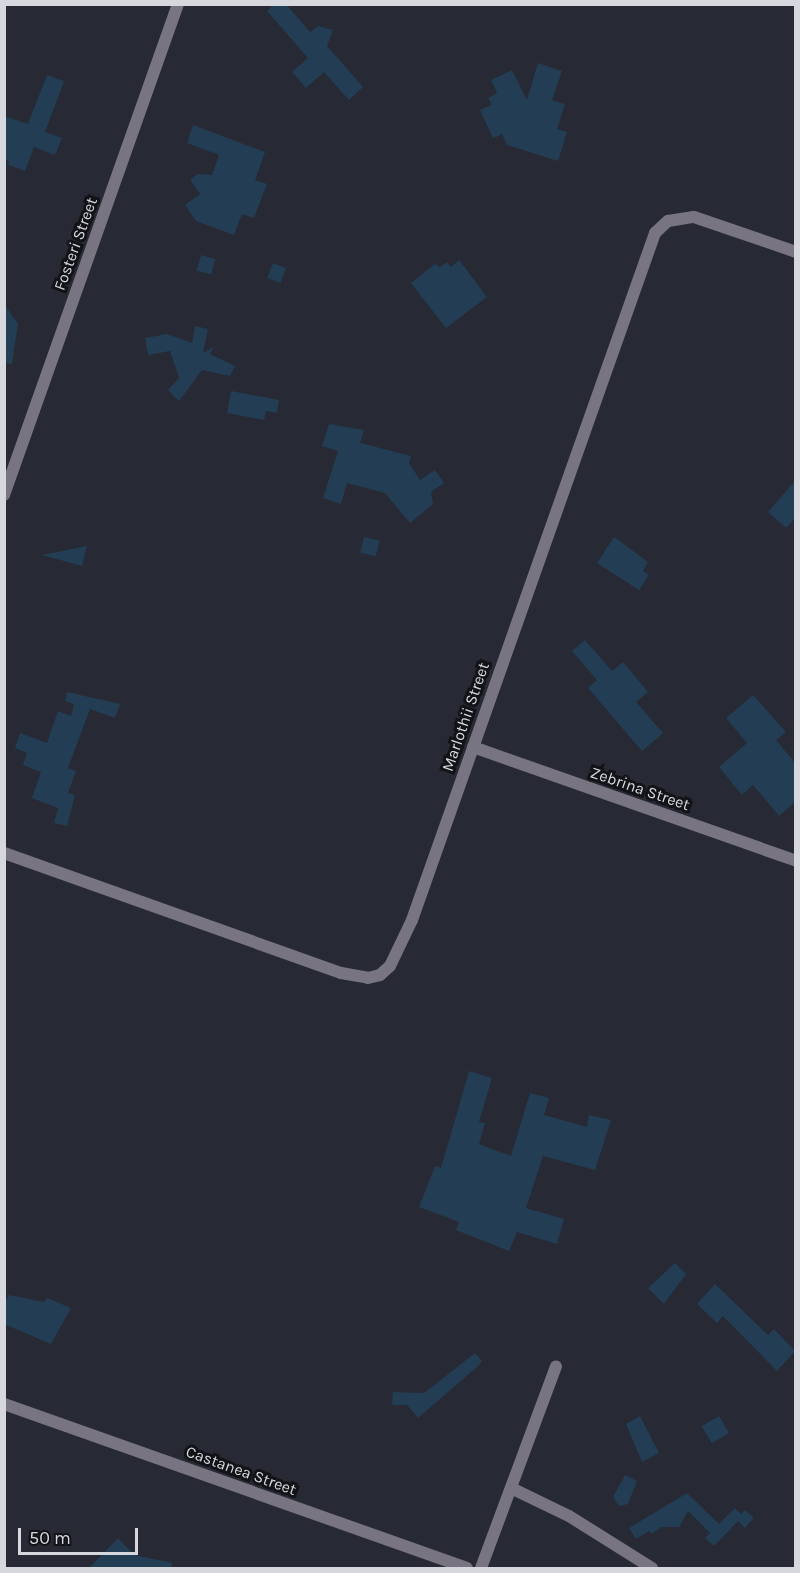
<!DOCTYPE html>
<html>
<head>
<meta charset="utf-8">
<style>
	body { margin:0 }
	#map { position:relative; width:800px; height:1573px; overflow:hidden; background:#272a34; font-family:Karla,sans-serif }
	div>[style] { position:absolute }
	.building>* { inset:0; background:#223d54; transform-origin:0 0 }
	.street>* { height:12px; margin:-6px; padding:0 6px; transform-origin:6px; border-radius:6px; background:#787482 }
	span { translate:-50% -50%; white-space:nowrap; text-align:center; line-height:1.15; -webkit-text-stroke:6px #121317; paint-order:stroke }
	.street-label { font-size:16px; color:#d6d8de }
	.frame { position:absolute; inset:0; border:6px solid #d6d8de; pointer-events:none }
	.scale { position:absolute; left:18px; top:1528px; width:120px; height:27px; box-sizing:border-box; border:3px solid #d6d8de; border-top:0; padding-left:8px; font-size:18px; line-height:21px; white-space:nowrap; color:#d6d8de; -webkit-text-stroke:4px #121317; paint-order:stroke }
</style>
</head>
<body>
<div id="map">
	<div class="building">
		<i style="clip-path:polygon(274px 4px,286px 4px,310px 32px,318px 26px,333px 30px,327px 46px,363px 87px,349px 100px,324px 72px,306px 88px,292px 72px,308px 58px,267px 11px)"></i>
		<i style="clip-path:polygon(538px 63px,562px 71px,552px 100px,565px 104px,557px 129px,567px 132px,558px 161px,507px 145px,502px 134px,493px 138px,480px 110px,492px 105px,488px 98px,497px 93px,491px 80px,512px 70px,527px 100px)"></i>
		<i style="clip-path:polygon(47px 75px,64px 81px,45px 132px,62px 138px,55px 155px,34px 147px,25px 171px,8px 165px,9px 161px,4px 159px,4px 116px,28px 124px)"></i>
		<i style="clip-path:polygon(193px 125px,265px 152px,255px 180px,267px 184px,254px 218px,242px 214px,234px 235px,196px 221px,185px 205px,200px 194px,190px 180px,198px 174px,212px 175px,219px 155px,187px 143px)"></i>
		<i style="left:201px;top:255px;width:15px;height:16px;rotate:16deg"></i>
		<i style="clip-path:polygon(459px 260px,487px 297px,446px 328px,411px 283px,435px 264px,440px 267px,447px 262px,451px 267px)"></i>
		<i style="left:273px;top:263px;width:14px;height:16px;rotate:21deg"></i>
		<i style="clip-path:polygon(4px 304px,18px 324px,12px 364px,4px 363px)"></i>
		<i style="clip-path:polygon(195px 326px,208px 329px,203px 353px,214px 347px,210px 354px,235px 366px,230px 376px,202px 370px,179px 401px,168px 390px,179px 378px,170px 351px,148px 355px,145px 338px,167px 334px,192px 343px)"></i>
		<i style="clip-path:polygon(231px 391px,279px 400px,277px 413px,266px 411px,264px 420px,227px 413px)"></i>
		<i style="clip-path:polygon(329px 424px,364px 430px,360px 443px,411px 456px,409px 463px,420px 480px,435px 470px,444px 483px,431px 492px,433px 504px,410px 523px,385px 493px,347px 483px,341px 504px,323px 498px,338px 451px,322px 446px)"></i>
		<i style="clip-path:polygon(795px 481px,795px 518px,786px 528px,768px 512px)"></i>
		<i style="left:364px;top:537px;width:16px;height:16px;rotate:14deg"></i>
		<i style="clip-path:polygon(614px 537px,648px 562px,643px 571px,649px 575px,639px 590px,597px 563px)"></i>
		<i style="clip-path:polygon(87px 546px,82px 566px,42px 555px)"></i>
		<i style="clip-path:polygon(585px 640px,612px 671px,623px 662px,648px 692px,636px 702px,663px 733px,642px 751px,588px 688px,597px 680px,572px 651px)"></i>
		<i style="clip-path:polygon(67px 692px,120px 704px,115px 718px,90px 709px,68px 768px,76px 771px,68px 793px,75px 795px,67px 826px,54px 823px,58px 808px,32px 798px,41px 772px,23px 765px,27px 753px,15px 748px,20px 733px,47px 743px,58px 711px,71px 716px,74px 704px,65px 701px)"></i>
		<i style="clip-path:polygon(753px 695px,786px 732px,776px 740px,795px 763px,795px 802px,779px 816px,753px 785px,742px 795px,719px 767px,747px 743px,726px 718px)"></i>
		<i style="clip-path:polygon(469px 1071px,492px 1078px,479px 1122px,485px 1123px,479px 1144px,511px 1156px,530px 1093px,549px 1098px,544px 1115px,587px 1127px,589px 1115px,611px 1120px,595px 1170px,543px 1156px,526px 1208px,564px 1219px,557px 1244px,517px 1232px,509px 1251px,456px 1230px,459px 1222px,419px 1207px,435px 1166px,441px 1168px)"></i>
		<i style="clip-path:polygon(675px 1263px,686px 1274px,664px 1304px,648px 1288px)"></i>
		<i style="clip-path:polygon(715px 1284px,768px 1335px,774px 1329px,795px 1351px,777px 1371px,723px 1316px,717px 1323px,697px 1304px)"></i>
		<i style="clip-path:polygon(9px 1295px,44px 1302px,47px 1298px,71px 1308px,51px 1344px,4px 1324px,4px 1304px)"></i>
		<i style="clip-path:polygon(475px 1353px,482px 1361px,478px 1366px,418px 1418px,407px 1405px,392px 1405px,393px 1392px,424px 1393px)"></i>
		<i style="clip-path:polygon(640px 1416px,659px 1453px,642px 1462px,626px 1424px)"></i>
		<i style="left:719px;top:1416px;width:20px;height:20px;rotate:60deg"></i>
		<i style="clip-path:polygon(625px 1475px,637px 1481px,628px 1504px,619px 1506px,613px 1497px)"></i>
		<i style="clip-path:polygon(687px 1493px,719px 1524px,735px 1508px,741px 1514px,745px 1510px,754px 1518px,745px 1528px,738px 1521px,714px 1546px,705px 1538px,710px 1533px,688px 1511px,679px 1527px,662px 1527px,651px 1534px,649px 1531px,636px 1539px,629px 1528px)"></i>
		<i style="clip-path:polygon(118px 1538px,134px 1555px,172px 1563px,171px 1569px,88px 1569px)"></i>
	</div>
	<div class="street">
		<i style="left:4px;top:495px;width:521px;rotate:-70.49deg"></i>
		<i style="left:473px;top:747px;width:343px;rotate:19.4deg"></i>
		<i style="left:4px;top:853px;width:358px;rotate:19.6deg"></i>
		<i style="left:341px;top:973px;width:27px;rotate:10deg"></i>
		<i style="left:368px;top:978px;width:12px;rotate:-14deg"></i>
		<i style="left:380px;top:975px;width:13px;rotate:-42deg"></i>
		<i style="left:390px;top:966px;width:51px;rotate:-64.4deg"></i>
		<i style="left:412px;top:920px;width:729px;rotate:-70.52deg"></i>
		<i style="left:655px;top:233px;width:18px;rotate:-43deg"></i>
		<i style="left:668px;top:221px;width:26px;rotate:-9deg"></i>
		<i style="left:694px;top:217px;width:108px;rotate:18.9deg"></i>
		<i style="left:4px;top:1404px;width:491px;rotate:19.5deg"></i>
		<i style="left:511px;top:1488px;width:64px;rotate:25.8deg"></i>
		<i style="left:569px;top:1516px;width:98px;rotate:32.1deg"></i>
		<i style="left:481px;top:1568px;width:215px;rotate:-69.6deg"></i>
	</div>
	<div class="street-label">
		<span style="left:76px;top:244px;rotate:-70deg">Fosteri Street</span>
		<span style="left:466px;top:717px;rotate:-71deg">Marlothii Street</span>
		<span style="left:640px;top:789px;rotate:19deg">Zebrina Street</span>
		<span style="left:241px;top:1471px;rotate:20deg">Castanea Street</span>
	</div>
	<div class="frame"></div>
	<div class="scale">50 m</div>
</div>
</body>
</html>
